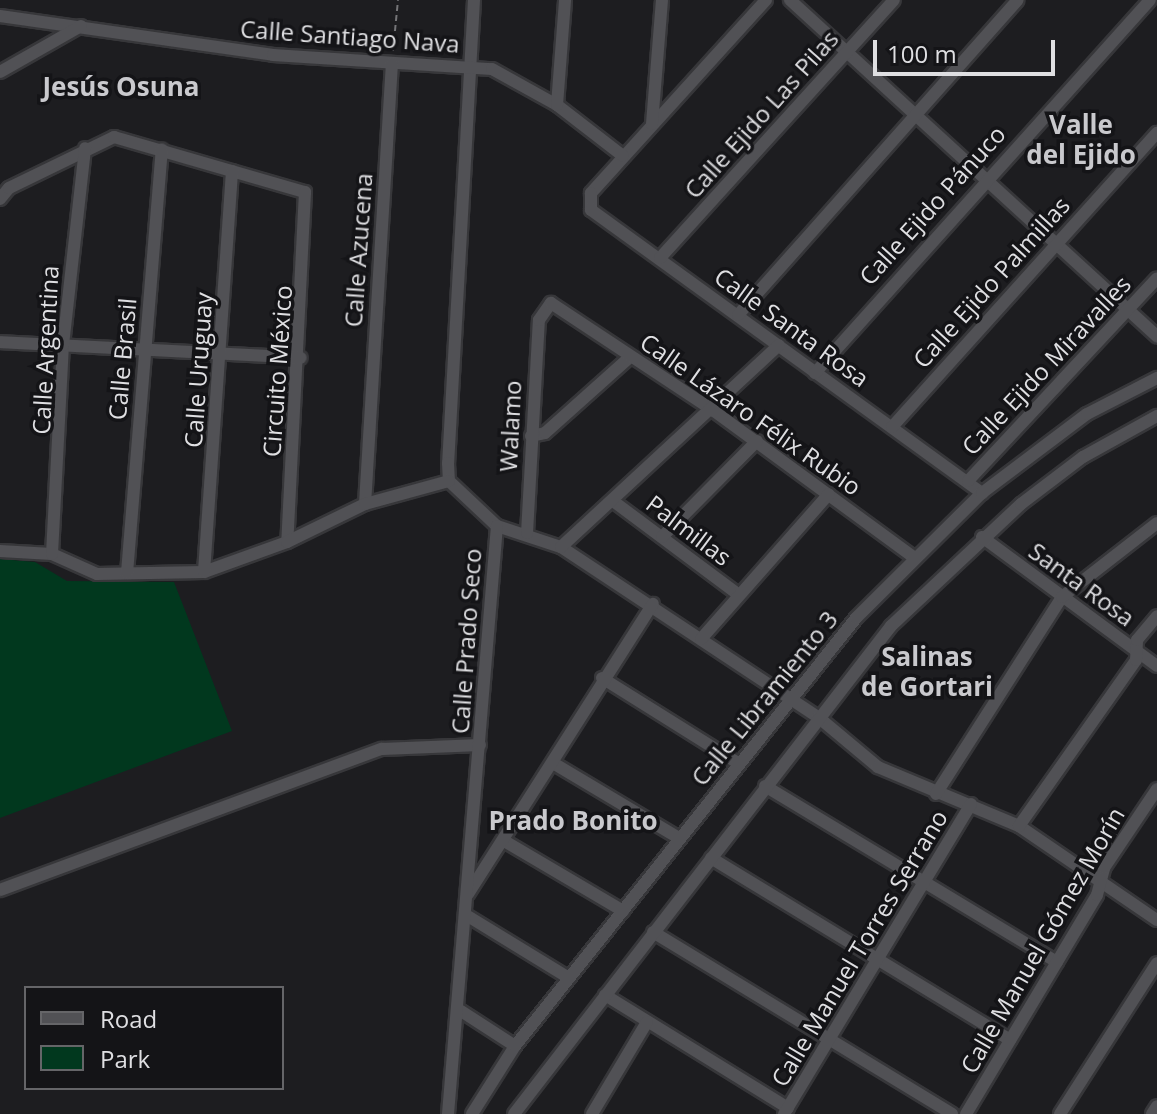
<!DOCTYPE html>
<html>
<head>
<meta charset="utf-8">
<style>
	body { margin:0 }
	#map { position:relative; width:1157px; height:1114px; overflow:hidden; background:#1d1d20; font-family:"Open Sans",sans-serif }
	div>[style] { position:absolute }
	.green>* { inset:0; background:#01381e }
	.path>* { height:2px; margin-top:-1px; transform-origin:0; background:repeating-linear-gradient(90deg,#757578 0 6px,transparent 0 10px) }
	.roads { filter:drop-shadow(2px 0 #37373a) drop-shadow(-2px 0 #37373a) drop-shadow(0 2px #37373a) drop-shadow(0 -2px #37373a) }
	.minor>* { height:12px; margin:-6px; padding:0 6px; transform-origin:6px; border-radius:6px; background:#515155 }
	span { translate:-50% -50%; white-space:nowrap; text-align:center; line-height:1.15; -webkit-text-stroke:7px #141417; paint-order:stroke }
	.street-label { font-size:24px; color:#dfdfe2 }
	.neighbourhood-label { font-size:26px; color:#c9c9cd; font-weight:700 }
	.legend { position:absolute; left:24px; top:986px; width:260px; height:104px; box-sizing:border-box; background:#141417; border:2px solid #656568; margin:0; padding:10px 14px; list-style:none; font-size:24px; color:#dfdfe2 }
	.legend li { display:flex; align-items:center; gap:16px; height:40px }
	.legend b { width:40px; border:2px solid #656568 }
	.scale { position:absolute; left:873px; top:40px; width:182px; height:36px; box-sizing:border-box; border:4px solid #dfdfe2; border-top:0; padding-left:10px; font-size:24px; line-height:28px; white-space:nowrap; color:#dfdfe2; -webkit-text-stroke:6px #141417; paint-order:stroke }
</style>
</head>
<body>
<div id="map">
	<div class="green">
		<i style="clip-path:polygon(0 559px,35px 562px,67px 581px,174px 582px,232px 731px,0 818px)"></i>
	</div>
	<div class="path">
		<i style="left:393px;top:51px;width:51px;rotate:-84.4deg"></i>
	</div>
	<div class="roads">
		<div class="minor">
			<i style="left:474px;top:0;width:464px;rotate:93.2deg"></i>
			<i style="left:448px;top:463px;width:18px;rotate:87deg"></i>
			<i style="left:449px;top:481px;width:66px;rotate:43.2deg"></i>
			<i style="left:766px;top:0;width:261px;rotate:132.2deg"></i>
			<i style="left:591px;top:193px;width:17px;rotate:90deg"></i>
			<i style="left:591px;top:210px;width:483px;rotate:35.9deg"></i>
			<i style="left:790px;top:0;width:498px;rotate:42.5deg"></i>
			<i style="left:0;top:16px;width:276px;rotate:8.1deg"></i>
			<i style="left:273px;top:55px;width:219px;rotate:3.7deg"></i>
			<i style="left:492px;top:69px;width:74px;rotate:29deg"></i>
			<i style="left:557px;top:105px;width:83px;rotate:37.7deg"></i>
			<i style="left:0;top:72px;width:93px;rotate:-29.6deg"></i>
			<i style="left:557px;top:105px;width:105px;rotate:-85.6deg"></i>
			<i style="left:652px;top:124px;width:124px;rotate:-85.4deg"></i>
			<i style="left:0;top:199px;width:14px;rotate:-51deg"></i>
			<i style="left:9px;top:188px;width:117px;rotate:-25.9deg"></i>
			<i style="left:114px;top:137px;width:199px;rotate:16.1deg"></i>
			<i style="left:305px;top:192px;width:350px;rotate:92.9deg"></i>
			<i style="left:660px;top:258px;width:348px;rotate:-47.8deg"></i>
			<i style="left:738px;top:315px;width:421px;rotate:-48.4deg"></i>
			<i style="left:0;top:342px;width:301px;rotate:3deg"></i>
			<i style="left:815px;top:373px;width:501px;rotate:-48.07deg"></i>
			<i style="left:892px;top:427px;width:396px;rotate:-48deg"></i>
			<i style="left:531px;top:436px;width:14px;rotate:-12deg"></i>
			<i style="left:545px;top:433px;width:114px;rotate:-41.8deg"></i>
			<i style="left:968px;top:481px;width:277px;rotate:-47deg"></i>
			<i style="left:613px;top:501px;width:157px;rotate:36.7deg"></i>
			<i style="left:365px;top:504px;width:441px;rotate:-86.5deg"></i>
			<i style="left:497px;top:526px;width:67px;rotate:18.2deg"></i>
			<i style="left:561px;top:547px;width:308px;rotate:33.5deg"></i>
			<i style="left:818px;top:717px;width:78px;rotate:39.8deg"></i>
			<i style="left:878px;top:767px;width:153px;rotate:22.7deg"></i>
			<i style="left:1019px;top:826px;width:167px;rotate:34.3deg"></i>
			<i style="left:527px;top:533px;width:213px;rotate:-86.8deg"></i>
			<i style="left:539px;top:320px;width:21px;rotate:-55deg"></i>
			<i style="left:551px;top:303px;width:196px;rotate:33.5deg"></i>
			<i style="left:714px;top:411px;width:249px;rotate:36.2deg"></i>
			<i style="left:662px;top:537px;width:135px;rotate:-45.3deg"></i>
			<i style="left:982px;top:537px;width:217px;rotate:36.4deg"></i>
			<i style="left:561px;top:547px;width:297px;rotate:-42.8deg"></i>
			<i style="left:0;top:551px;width:52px;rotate:3.3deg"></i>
			<i style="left:52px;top:554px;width:49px;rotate:24deg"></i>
			<i style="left:97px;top:574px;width:107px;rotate:-1.1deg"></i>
			<i style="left:204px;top:572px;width:88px;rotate:-19.9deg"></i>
			<i style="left:287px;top:542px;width:87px;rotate:-26deg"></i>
			<i style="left:365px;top:504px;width:87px;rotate:-15.3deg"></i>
			<i style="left:52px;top:554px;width:209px;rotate:-87deg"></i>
			<i style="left:63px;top:345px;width:198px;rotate:-83.6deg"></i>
			<i style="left:204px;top:572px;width:402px;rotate:-86deg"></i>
			<i style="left:127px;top:573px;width:425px;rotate:-85.3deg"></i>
			<i style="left:701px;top:639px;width:193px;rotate:-48.6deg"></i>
			<i style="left:602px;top:678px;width:160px;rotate:32deg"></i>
			<i style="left:553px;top:763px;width:147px;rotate:30.8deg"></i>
			<i style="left:765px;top:786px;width:341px;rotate:31.1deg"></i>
			<i style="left:936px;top:794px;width:234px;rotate:-57.4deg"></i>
			<i style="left:1062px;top:597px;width:120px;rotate:-37.9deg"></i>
			<i style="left:1019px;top:826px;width:203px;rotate:-54.8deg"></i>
			<i style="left:1136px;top:660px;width:20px;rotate:-87deg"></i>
			<i style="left:1137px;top:640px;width:31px;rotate:-50deg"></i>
			<i style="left:506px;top:842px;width:136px;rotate:30.5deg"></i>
			<i style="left:711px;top:858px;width:350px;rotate:31.3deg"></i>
			<i style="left:0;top:890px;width:407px;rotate:-20.3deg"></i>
			<i style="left:382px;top:749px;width:98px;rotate:-2.3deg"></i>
			<i style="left:468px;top:894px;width:344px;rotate:-57.5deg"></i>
			<i style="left:466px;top:915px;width:121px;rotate:31.5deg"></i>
			<i style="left:653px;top:932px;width:350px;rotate:31.3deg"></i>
			<i style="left:605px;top:995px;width:215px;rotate:31.7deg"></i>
			<i style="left:461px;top:1011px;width:64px;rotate:32.9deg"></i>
			<i style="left:448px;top:1114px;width:590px;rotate:-85.24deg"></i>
			<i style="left:472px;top:1114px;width:80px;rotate:-57.7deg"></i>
			<i style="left:515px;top:1046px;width:547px;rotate:-51.45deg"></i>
			<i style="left:856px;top:618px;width:177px;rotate:-44.8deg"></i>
			<i style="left:982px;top:493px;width:131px;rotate:-37deg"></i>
			<i style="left:1087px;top:414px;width:79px;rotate:-27.2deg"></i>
			<i style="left:514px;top:1114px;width:617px;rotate:-52.31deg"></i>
			<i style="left:891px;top:626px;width:178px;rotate:-43.2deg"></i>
			<i style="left:1021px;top:504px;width:78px;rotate:-37.2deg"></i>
			<i style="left:1083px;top:457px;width:85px;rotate:-29deg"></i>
			<i style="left:592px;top:1114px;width:107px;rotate:-59.1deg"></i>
			<i style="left:784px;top:1114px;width:362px;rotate:-58.9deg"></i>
			<i style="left:966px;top:1114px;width:255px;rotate:-59.1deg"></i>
			<i style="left:1097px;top:895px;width:28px;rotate:-75deg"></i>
			<i style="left:1104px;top:868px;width:95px;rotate:-56.1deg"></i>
			<i style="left:1060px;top:1114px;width:179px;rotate:-57.3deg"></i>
			<i style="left:1152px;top:1114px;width:9px;rotate:-58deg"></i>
		</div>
	</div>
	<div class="street-label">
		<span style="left:350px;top:36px;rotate:4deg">Calle Santiago Nava</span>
		<span style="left:761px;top:114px;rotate:-48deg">Calle Ejido Las Pilas</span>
		<span style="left:932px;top:205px;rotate:-48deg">Calle Ejido Pánuco</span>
		<span style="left:358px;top:250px;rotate:-86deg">Calle Azucena</span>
		<span style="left:991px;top:282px;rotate:-48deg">Calle Ejido Palmillas</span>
		<span style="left:792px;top:327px;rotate:36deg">Calle Santa Rosa</span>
		<span style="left:45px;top:350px;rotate:-87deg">Calle Argentina</span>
		<span style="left:122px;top:359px;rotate:-85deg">Calle Brasil</span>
		<span style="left:1046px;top:365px;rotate:-47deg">Calle Ejido Miravalles</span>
		<span style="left:198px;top:370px;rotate:-86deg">Calle Uruguay</span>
		<span style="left:277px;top:371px;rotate:-86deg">Circuito México</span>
		<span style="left:751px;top:414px;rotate:35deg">Calle Lázaro Félix Rubio</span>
		<span style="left:510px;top:426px;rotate:-87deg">Walamo</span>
		<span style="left:689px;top:530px;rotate:37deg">Palmillas</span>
		<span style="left:1082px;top:584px;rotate:36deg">Santa Rosa</span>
		<span style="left:466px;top:641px;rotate:-86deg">Calle Prado Seco</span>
		<span style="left:764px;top:698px;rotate:-51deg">Calle Libramiento 3</span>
		<span style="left:1042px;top:940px;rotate:-60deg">Calle Manuel Gómez Morín</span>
		<span style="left:859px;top:948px;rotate:-59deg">Calle Manuel Torres Serrano</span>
	</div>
	<div class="neighbourhood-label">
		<span style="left:121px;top:87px">Jesús Osuna</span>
		<span style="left:1081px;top:140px">Valle<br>del Ejido</span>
		<span style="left:927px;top:672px">Salinas<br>de Gortari</span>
		<span style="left:573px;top:821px">Prado Bonito</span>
	</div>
	<ul class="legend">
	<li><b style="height:10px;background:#515155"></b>Road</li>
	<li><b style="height:22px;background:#01381e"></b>Park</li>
	</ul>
	<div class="scale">100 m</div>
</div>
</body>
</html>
